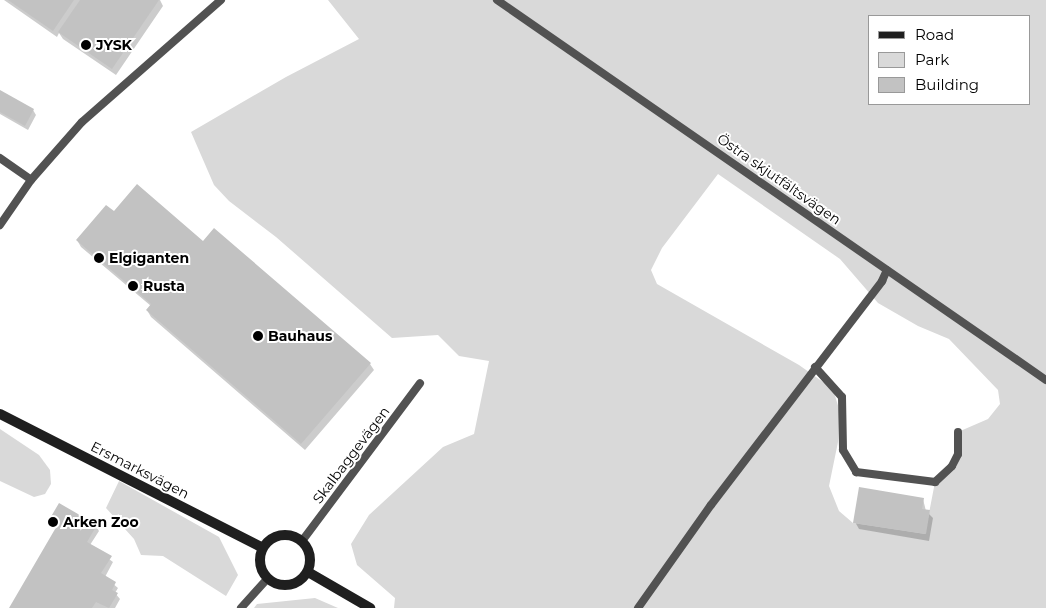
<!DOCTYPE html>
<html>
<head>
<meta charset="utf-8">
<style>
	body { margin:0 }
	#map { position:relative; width:1046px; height:608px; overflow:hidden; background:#fff; font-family:Montserrat,sans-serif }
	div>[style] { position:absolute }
	.green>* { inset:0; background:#d9d9d9 }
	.shadow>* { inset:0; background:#0003 }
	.building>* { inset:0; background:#c2c2c2 }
	.minor>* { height:8px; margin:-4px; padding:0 4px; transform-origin:4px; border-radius:4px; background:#525252 }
	.secondary>* { height:10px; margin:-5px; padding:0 5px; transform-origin:5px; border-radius:5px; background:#1f1f1f }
	.secondary>.ring { margin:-5px; padding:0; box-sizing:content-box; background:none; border:10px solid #1f1f1f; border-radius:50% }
	.dots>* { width:14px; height:14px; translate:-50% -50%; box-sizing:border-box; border:2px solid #fff; border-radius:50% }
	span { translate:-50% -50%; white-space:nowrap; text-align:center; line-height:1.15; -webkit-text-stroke:4px #fff; paint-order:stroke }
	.poi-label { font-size:14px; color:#000; font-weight:700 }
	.left { translate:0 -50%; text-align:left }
	.street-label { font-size:14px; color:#000 }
	.legend { position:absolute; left:868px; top:15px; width:162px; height:90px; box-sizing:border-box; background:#fff; border:1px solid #999; margin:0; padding:6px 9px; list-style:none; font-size:15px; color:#000 }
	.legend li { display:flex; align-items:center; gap:10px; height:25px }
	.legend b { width:25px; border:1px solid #999 }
</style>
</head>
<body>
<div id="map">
	<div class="green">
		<i style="clip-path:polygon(evenodd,328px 0,1046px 0,1046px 608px,394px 608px,395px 598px,357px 565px,351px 544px,369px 515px,443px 447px,474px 434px,489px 361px,459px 356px,438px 335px,392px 338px,276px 237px,229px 201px,214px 185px,191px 132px,286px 77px,359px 39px,328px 0,870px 16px,1030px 16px,1030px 104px,870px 104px,870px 16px,328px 0,718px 174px,840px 259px,878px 303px,918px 326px,949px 339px,998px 390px,1000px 404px,988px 419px,958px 432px,958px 454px,935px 482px,925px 534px,853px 523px,839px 511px,829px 486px,838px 442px,839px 409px,833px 389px,799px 365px,657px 284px,651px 270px,662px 248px,718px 174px)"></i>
		<i style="clip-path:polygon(0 429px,39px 455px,50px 470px,51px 484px,45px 494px,34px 497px,0 481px)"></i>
		<i style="clip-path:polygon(119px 481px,219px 537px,238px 575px,226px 596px,163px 556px,141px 555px,134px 539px,106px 508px)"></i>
		<i style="clip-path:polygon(315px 598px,338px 608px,254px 608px,257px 604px)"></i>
	</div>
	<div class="shadow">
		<i style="clip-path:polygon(4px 0,160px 0,163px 6px,116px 75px,63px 39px,59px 33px,57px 37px)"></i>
		<i style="clip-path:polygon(0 91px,33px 110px,36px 115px,28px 130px,0 114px)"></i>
		<i style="clip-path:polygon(114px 213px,203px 243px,370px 364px,374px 370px,305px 450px,151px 317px,147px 310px,151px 306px,81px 247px,77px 240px)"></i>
		<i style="clip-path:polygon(923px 499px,926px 511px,933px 518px,929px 541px,859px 529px,855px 522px)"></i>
		<i style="clip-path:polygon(51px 520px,96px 526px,99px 531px,90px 545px,113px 562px,105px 577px,118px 588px,115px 593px,120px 599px,115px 608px,10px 608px,58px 527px)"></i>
	</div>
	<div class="building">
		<i style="clip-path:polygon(8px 0,74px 0,53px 31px)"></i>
		<i style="clip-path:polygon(80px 0,159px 0,112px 69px,58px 32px)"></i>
		<i style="clip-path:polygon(0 90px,34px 109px,25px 126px,0 112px)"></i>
		<i style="clip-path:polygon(137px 184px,203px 241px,214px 228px,371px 363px,301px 444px,146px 310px,151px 304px,76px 240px,106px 205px,114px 211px)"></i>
		<i style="clip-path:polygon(859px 487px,924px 498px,922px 509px,930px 510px,926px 534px,853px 523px)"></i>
		<i style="clip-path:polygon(59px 503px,97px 525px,87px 542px,112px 556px,101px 573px,116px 582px,112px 590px,118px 593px,109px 608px,96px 602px,92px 608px,9px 608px,58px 524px,49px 520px)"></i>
	</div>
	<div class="minor">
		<i style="left:497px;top:0;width:668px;rotate:34.69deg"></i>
		<i style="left:0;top:158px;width:38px;rotate:35deg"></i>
		<i style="left:31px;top:180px;width:55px;rotate:124.6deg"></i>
		<i style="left:31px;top:180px;width:77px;rotate:-48.7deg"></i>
		<i style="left:82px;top:122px;width:185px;rotate:-41.3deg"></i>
		<i style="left:815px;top:367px;width:40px;rotate:48deg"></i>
		<i style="left:842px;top:397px;width:53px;rotate:88.9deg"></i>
		<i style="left:843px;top:450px;width:26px;rotate:59deg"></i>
		<i style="left:856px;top:472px;width:80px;rotate:7.2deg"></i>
		<i style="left:935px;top:482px;width:23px;rotate:-43deg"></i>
		<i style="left:952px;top:466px;width:13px;rotate:-63deg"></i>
		<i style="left:958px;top:454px;width:22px;rotate:-90deg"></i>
		<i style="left:302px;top:541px;width:197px;rotate:-53.2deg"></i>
		<i style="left:241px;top:608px;width:39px;rotate:-48deg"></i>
		<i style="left:638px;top:608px;width:126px;rotate:-54.7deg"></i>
		<i style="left:711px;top:505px;width:282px;rotate:-52.6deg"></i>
		<i style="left:882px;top:281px;width:12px;rotate:-66deg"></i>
	</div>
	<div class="secondary">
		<i style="left:0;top:414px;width:293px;rotate:27deg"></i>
		<i class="ring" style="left:260px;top:535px;width:40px;height:40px"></i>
		<i style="left:308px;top:572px;width:72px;rotate:30.1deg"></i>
	</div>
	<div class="dots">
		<i style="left:86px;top:45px;background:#000"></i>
		<i style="left:99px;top:258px;background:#000"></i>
		<i style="left:133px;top:286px;background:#000"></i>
		<i style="left:258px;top:336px;background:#000"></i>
		<i style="left:53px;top:522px;background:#000"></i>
	</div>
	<div class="poi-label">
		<span class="left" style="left:96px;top:45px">JYSK</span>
		<span class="left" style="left:109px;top:258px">Elgiganten</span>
		<span class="left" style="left:143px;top:286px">Rusta</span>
		<span class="left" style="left:268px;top:336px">Bauhaus</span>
		<span class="left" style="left:63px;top:522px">Arken Zoo</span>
	</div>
	<div class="street-label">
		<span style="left:779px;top:179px;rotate:35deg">Östra skjutfältsvägen</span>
		<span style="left:351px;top:455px;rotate:-53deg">Skalbaggevägen</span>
		<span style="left:140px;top:470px;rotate:27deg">Ersmarksvägen</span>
	</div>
	<ul class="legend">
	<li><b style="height:6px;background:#1f1f1f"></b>Road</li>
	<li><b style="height:14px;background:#d9d9d9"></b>Park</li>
	<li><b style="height:14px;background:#c2c2c2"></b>Building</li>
	</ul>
</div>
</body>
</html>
